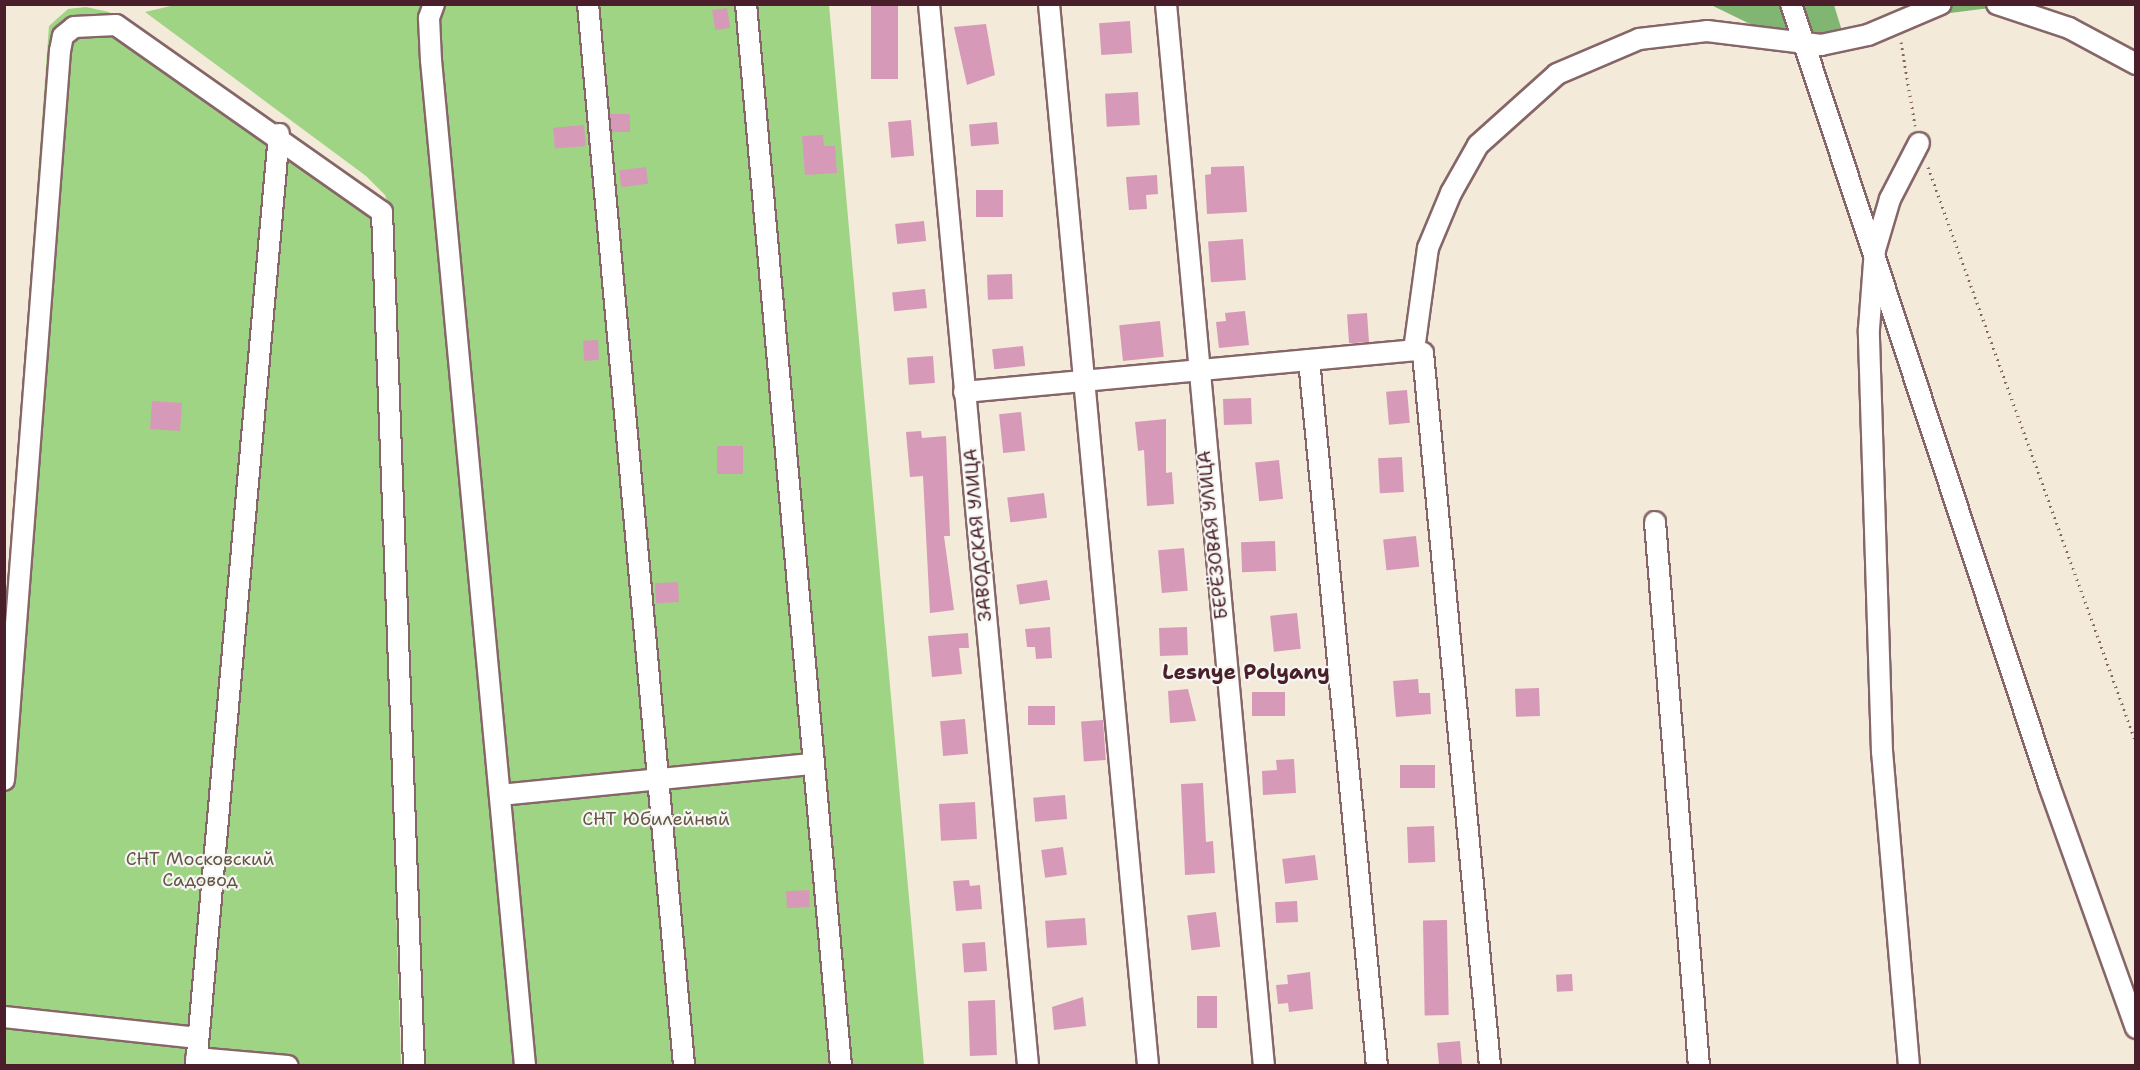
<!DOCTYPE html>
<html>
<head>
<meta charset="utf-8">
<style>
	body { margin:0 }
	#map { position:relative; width:2140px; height:1070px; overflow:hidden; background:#f4ead9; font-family:"Shantell Sans",sans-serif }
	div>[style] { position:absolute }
	.green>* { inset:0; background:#a0d485 }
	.forest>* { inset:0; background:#80b672 }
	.building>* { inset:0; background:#d699b7; transform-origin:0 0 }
	.path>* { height:3px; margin-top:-1.5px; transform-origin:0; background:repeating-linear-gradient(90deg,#866668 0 1.5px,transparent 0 6px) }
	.roads { filter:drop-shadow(2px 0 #866668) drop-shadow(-2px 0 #866668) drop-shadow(0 2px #866668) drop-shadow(0 -2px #866668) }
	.minor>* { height:20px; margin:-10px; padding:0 10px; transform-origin:10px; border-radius:10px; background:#fff }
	span { translate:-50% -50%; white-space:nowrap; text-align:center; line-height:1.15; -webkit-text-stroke:4.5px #f6f6f2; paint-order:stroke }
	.street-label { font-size:18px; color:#4a1f2b }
	.park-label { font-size:18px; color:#645546 }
	.quarter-label { font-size:21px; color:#4a1f2b; font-weight:700 }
	.frame { position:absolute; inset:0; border:6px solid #4a1f2b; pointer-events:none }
</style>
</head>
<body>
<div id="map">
	<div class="green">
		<i style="clip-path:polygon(179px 4px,829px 5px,924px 1065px,424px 1065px,392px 216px,385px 195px,366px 176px,145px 12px)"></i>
		<i style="clip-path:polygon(86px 7px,109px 12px,139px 48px,375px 217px,401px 1065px,5px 1066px,4px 632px,49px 26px,68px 9px)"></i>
	</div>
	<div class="forest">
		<i style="clip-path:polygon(1711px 5px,1834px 5px,1847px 47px,1812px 54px)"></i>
		<i style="clip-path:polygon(1914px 5px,2014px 5px,1918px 17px)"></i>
	</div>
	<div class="building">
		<i style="left:871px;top:4px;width:27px;height:75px"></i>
		<i style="left:727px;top:8px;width:20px;height:15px;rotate:81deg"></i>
		<i style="left:1130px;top:21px;width:32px;height:31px;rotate:86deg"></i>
		<i style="clip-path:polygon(986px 24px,995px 75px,967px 85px,954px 27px)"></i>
		<i style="left:1138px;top:92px;width:33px;height:33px;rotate:87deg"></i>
		<i style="left:610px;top:114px;width:20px;height:18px"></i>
		<i style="left:911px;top:120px;width:36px;height:23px;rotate:85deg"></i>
		<i style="left:997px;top:122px;width:22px;height:28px;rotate:85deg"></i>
		<i style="left:584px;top:125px;width:21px;height:31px;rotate:85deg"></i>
		<i style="clip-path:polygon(823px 135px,824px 146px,835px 146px,837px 173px,805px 175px,802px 136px)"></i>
		<i style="clip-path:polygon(1244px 166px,1247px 212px,1207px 214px,1205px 175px,1211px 174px,1211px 167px)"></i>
		<i style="left:646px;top:167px;width:17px;height:27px;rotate:83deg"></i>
		<i style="clip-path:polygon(1157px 175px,1158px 194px,1146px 195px,1147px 209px,1129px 210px,1126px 177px)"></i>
		<i style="left:976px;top:190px;width:27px;height:27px"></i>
		<i style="left:924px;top:221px;width:20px;height:29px;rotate:84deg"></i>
		<i style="left:1243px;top:239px;width:41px;height:35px;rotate:86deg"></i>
		<i style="left:1012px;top:274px;width:25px;height:25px;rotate:88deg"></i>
		<i style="left:925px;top:289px;width:19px;height:33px;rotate:84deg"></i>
		<i style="clip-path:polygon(1245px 311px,1249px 345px,1219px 348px,1216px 322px,1226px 321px,1225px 313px)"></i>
		<i style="left:1367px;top:313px;width:29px;height:20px;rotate:86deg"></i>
		<i style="left:1160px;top:321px;width:36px;height:41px;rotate:84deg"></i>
		<i style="left:598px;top:340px;width:20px;height:15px;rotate:87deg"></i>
		<i style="left:1023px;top:346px;width:20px;height:31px;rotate:84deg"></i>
		<i style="left:933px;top:356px;width:27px;height:26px;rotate:86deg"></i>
		<i style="left:1407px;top:390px;width:33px;height:21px;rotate:85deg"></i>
		<i style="left:1251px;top:398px;width:26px;height:28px;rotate:88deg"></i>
		<i style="left:152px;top:401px;width:30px;height:28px;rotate:4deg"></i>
		<i style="left:1021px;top:412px;width:39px;height:22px;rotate:84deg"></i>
		<i style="clip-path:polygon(1166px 419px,1166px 473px,1172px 472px,1174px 504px,1147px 506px,1144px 450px,1138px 451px,1135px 422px)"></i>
		<i style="clip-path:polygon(921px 431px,922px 438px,946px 436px,950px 536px,944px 536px,954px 610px,930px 613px,923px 476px,910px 477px,906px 432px)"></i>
		<i style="left:717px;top:446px;width:26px;height:28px"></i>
		<i style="left:1402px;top:457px;width:35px;height:24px;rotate:87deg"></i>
		<i style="left:1279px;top:460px;width:39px;height:24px;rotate:84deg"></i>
		<i style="left:1044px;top:493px;width:25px;height:37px;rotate:83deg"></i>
		<i style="left:1416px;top:536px;width:31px;height:33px;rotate:84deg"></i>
		<i style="left:1275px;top:541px;width:30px;height:34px;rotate:88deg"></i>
		<i style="left:1184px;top:548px;width:43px;height:26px;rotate:85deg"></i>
		<i style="left:1047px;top:580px;width:20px;height:31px;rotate:81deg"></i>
		<i style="left:678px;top:582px;width:20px;height:23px;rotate:87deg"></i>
		<i style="left:1297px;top:613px;width:36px;height:27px;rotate:84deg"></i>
		<i style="clip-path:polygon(1050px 627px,1052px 658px,1036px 659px,1035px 647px,1027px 647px,1025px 629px)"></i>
		<i style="left:1187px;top:627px;width:28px;height:28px;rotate:88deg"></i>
		<i style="clip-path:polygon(968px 633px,969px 648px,959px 648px,962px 674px,932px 677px,928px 636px)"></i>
		<i style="clip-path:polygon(1418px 679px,1419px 693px,1430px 693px,1431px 714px,1396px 717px,1393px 681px)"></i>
		<i style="left:1539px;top:688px;width:28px;height:24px;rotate:88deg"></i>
		<i style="clip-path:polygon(1188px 689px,1196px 721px,1170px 723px,1168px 691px)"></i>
		<i style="left:1285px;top:692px;width:24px;height:33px;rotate:90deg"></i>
		<i style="left:1055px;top:706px;width:19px;height:27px;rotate:90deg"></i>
		<i style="left:965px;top:719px;width:35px;height:25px;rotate:85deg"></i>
		<i style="left:1103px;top:720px;width:40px;height:22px;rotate:86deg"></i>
		<i style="clip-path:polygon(1294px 759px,1296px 793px,1263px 795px,1262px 771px,1277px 770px,1276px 760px)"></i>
		<i style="left:1435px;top:765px;width:23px;height:35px;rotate:90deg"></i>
		<i style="clip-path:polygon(1203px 783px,1206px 842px,1213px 841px,1215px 873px,1185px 875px,1181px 784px)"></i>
		<i style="left:1065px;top:795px;width:24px;height:32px;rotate:85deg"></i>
		<i style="left:975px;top:802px;width:37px;height:36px;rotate:87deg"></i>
		<i style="left:1434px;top:826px;width:36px;height:27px;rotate:88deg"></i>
		<i style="left:1063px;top:847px;width:28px;height:22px;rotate:82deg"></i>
		<i style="left:1315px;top:855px;width:25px;height:33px;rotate:83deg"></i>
		<i style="clip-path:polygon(969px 880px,970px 886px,980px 885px,982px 909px,956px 911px,953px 881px)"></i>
		<i style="left:809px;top:890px;width:17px;height:23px;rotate:87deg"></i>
		<i style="left:1297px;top:901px;width:21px;height:22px;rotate:87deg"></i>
		<i style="left:1216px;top:912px;width:35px;height:29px;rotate:83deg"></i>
		<i style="left:1085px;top:918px;width:27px;height:40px;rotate:86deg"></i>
		<i style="left:1447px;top:920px;width:95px;height:24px;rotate:89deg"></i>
		<i style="left:985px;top:942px;width:29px;height:23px;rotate:86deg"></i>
		<i style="clip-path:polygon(1310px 972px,1313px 1009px,1289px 1012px,1288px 1003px,1278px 1004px,1276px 985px,1288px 984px,1287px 975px)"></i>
		<i style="left:1572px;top:974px;width:17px;height:16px;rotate:87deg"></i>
		<i style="left:1197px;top:996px;width:20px;height:32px"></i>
		<i style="clip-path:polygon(1083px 997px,1086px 1026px,1054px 1030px,1052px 1007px)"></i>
		<i style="left:995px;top:1000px;width:55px;height:27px;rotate:88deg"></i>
		<i style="left:1460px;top:1041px;width:24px;height:23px;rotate:85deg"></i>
	</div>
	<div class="path">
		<i style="left:1901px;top:42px;width:85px;rotate:80.5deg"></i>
		<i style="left:1928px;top:167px;width:612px;rotate:70.14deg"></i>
	</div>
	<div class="roads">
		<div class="minor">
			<i style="left:434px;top:4px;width:15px;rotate:110deg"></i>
			<i style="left:429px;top:18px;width:42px;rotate:87.3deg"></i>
			<i style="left:431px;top:60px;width:1010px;rotate:84.66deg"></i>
			<i style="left:588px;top:4px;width:1066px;rotate:84.83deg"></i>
			<i style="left:746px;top:4px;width:1066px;rotate:84.89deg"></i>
			<i style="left:929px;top:4px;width:1067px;rotate:84.67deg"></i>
			<i style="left:1049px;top:4px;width:1067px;rotate:84.67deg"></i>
			<i style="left:1166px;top:4px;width:1067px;rotate:84.73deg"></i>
			<i style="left:1791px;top:4px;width:823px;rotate:71.72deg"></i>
			<i style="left:2049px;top:785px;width:258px;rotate:70.3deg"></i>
			<i style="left:1997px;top:4px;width:76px;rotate:18.4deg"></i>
			<i style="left:2069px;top:28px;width:76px;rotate:28.2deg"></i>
			<i style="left:1414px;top:350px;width:103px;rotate:-82.2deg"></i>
			<i style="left:1428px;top:248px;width:60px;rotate:-67.3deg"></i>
			<i style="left:1451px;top:193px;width:55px;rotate:-60.6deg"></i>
			<i style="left:1478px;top:145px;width:106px;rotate:-41.9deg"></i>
			<i style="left:1557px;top:74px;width:89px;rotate:-23.1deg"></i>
			<i style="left:1639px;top:39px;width:68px;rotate:-6.7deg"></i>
			<i style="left:1707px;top:31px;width:115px;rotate:7deg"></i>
			<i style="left:1821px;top:45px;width:48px;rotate:-12deg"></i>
			<i style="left:1868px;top:35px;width:79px;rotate:-23deg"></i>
			<i style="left:1309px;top:360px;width:709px;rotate:84.5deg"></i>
			<i style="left:964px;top:392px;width:452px;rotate:-5.3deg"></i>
			<i style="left:1414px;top:350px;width:9px;rotate:18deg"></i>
			<i style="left:1423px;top:353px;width:716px;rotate:84.63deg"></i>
			<i style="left:1655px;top:522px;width:546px;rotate:85.38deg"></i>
			<i style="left:4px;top:780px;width:731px;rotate:-85.61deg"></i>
			<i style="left:60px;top:51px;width:15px;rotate:-79deg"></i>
			<i style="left:63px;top:36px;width:14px;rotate:-39deg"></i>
			<i style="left:74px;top:27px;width:42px;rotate:-2.7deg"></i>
			<i style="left:116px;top:25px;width:325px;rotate:35.1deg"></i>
			<i style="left:382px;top:212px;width:855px;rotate:87.85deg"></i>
			<i style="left:500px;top:795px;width:315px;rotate:-5.7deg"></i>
			<i style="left:4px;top:1017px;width:195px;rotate:6.2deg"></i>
			<i style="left:196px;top:1058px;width:92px;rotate:5deg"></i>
			<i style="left:196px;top:1066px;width:936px;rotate:-84.91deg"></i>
			<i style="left:1909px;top:1066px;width:315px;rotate:-94.9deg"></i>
			<i style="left:1882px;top:752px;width:423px;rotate:-91.8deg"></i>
			<i style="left:1869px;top:329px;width:79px;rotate:-85.7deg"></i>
			<i style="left:1875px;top:250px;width:53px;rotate:-73.6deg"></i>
			<i style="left:1890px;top:199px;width:63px;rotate:-62.6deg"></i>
		</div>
	</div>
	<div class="street-label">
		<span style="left:978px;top:535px;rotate:-95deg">ЗАВОДСКАЯ УЛИЦА</span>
		<span style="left:1213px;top:535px;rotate:-96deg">БЕРЁЗОВАЯ УЛИЦА</span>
	</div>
	<div class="park-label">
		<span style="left:656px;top:819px">СНТ Юбилейный</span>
		<span style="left:200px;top:870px">СНТ Московский<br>Садовод</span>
	</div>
	<div class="quarter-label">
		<span style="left:1246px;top:672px">Lesnye Polyany</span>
	</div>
	<div class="frame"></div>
</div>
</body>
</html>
